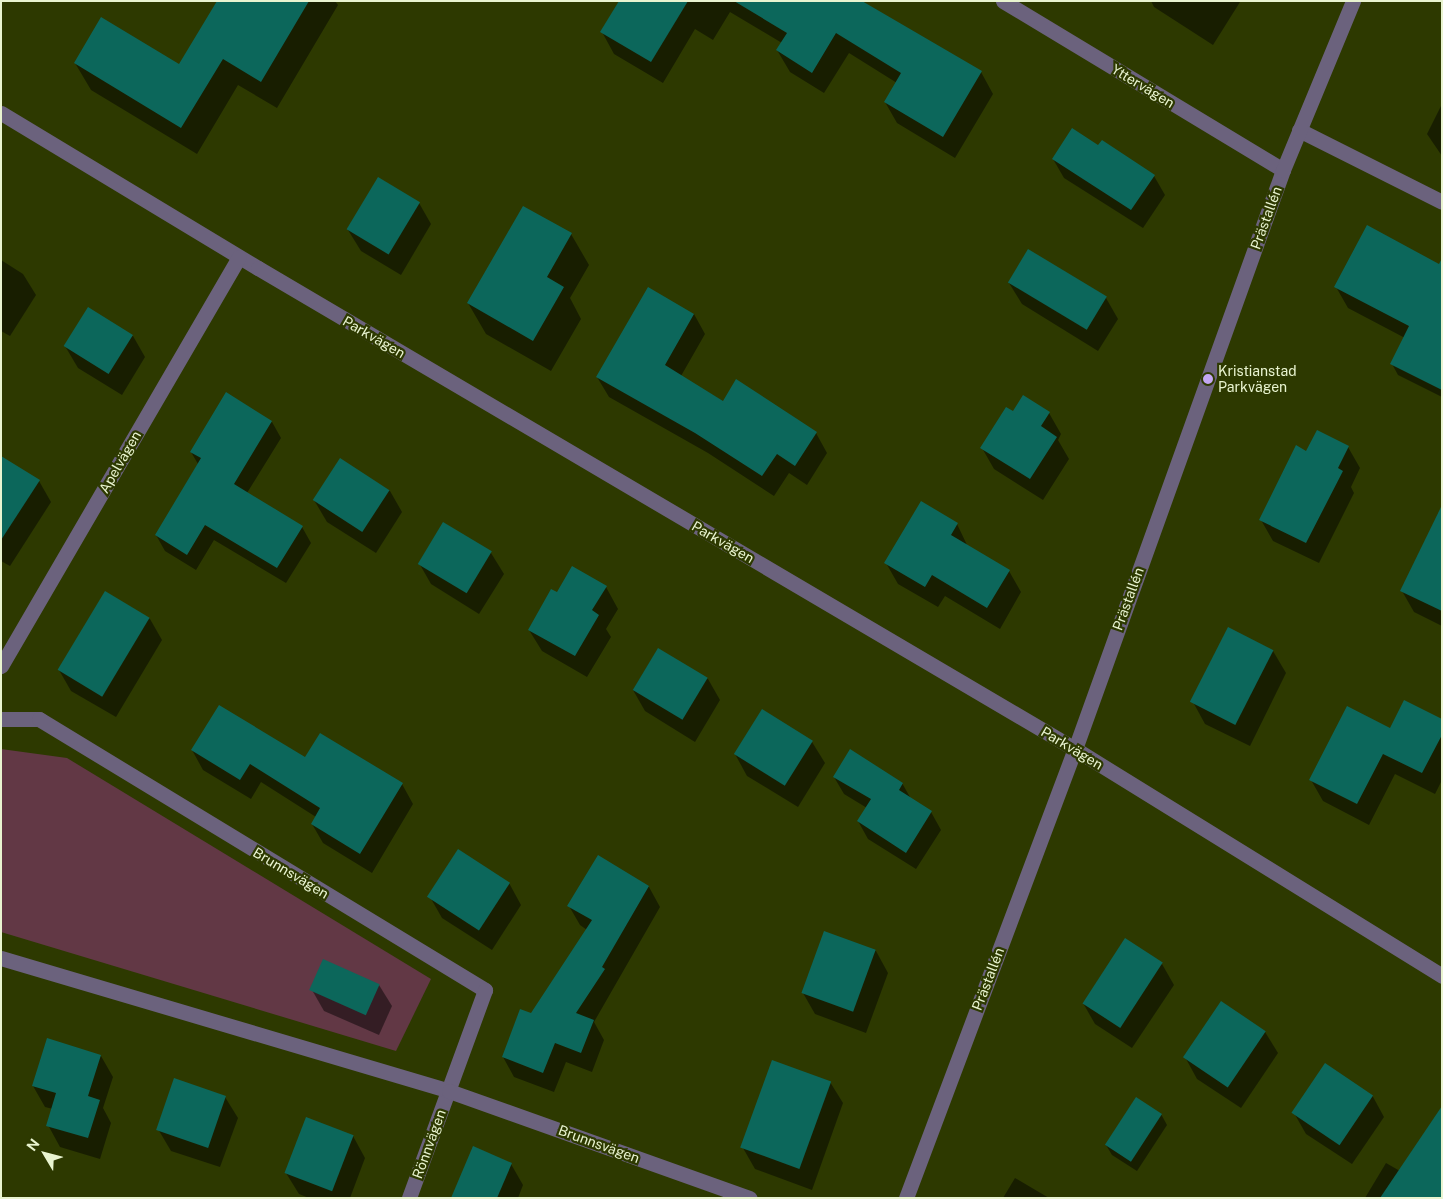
<!DOCTYPE html>
<html>
<head>
<meta charset="utf-8">
<style>
	body { margin:0 }
	#map { position:relative; width:1443px; height:1199px; overflow:hidden; background:#2d3900; font-family:"Public Sans",sans-serif }
	div>[style] { position:absolute }
	.green>* { inset:0; background:#623845 }
	.shadow>* { inset:0; background:#0007 }
	.building>* { inset:0; background:#0c675b; transform-origin:0 0 }
	.minor>* { height:15px; margin:-7.5px; padding:0 7.5px; transform-origin:7.5px; border-radius:7.5px; background:#6b627d }
	.dots>* { width:14px; height:14px; translate:-50% -50%; box-sizing:border-box; border:2px solid #2d3900; border-radius:50% }
	span { translate:-50% -50%; white-space:nowrap; text-align:center; line-height:1.15; -webkit-text-stroke:4.5px #2d3900; paint-order:stroke }
	.street-label { font-size:14px; color:#e9f4d0 }
	.poi-label { font-size:14px; color:#e9f4d0 }
	.left { translate:0 -50%; text-align:left }
	.frame { position:absolute; inset:0; border:2px solid #e9f4d0; pointer-events:none }
	.north { position:absolute; left:20px; top:1129px; width:50px; height:50px; -webkit-text-stroke:4px #2d3900; paint-order:stroke; rotate:307deg; font-size:14px; font-weight:700; line-height:20px; text-align:center; color:#e9f4d0 }
	.north::after { content:''; display:block; margin:auto; width:18px; height:22px; background:#e9f4d0; clip-path:polygon(50% 0,100% 100%,50% 72%,0 100%) }
</style>
</head>
<body>
<div id="map">
	<div class="green">
		<i style="clip-path:polygon(1px 749px,67px 758px,431px 979px,396px 1051px,1px 932px)"></i>
	</div>
	<div class="shadow">
		<i style="clip-path:polygon(218px 1px,335px 1px,338px 5px,277px 108px,238px 85px,197px 154px,91px 90px,75px 63px,180px 66px)"></i>
		<i style="clip-path:polygon(651px 1px,861px 1px,981px 72px,993px 94px,955px 158px,897px 123px,885px 102px,897px 83px,849px 53px,824px 93px,790px 72px,777px 50px,782px 43px,730px 12px,713px 40px,695px 29px,663px 83px,614px 54px,602px 32px)"></i>
		<i style="clip-path:polygon(1151px 1px,1240px 1px,1240px 2px,1213px 45px,1154px 7px)"></i>
		<i style="clip-path:polygon(1442px 104px,1442px 156px,1427px 134px)"></i>
		<i style="clip-path:polygon(1099px 147px,1154px 176px,1165px 195px,1143px 228px,1064px 178px,1053px 159px)"></i>
		<i style="clip-path:polygon(419px 203px,431px 224px,401px 275px,361px 251px,348px 230px)"></i>
		<i style="clip-path:polygon(1367px 227px,1442px 344px,1442px 397px,1398px 375px,1392px 364px,1405px 338px,1348px 308px,1336px 287px)"></i>
		<i style="clip-path:polygon(571px 234px,589px 265px,570px 298px,581px 319px,551px 371px,486px 334px,468px 303px)"></i>
		<i style="clip-path:polygon(1px 260px,23px 274px,36px 295px,10px 336px,1px 331px)"></i>
		<i style="clip-path:polygon(1009px 283px,1106px 298px,1118px 319px,1098px 351px,1022px 304px)"></i>
		<i style="clip-path:polygon(694px 314px,705px 334px,681px 376px,724px 402px,816px 433px,827px 453px,807px 485px,789px 473px,774px 496px,708px 453px,609px 397px,597px 377px)"></i>
		<i style="clip-path:polygon(133px 336px,145px 357px,122px 395px,78px 368px,65px 346px)"></i>
		<i style="clip-path:polygon(1013px 413px,1049px 413px,1061px 434px,1058px 440px,1069px 459px,1043px 500px,994px 469px,982px 448px)"></i>
		<i style="clip-path:polygon(272px 422px,281px 438px,247px 493px,302px 527px,311px 543px,286px 583px,214px 540px,196px 570px,165px 551px,156px 535px,198px 464px,191px 452px)"></i>
		<i style="clip-path:polygon(1348px 447px,1360px 468px,1351px 487px,1354px 493px,1319px 563px,1273px 541px,1261px 520px,1307px 452px)"></i>
		<i style="clip-path:polygon(1px 457px,39px 481px,51px 502px,10px 566px,1px 561px)"></i>
		<i style="clip-path:polygon(340px 460px,390px 491px,402px 512px,376px 553px,327px 522px,314px 500px)"></i>
		<i style="clip-path:polygon(1442px 520px,1442px 626px,1414px 612px,1402px 591px)"></i>
		<i style="clip-path:polygon(444px 523px,491px 553px,504px 574px,479px 614px,431px 584px,419px 563px)"></i>
		<i style="clip-path:polygon(957px 524px,968px 547px,1009px 571px,1021px 592px,1000px 629px,945px 596px,938px 607px,898px 584px,886px 563px)"></i>
		<i style="clip-path:polygon(606px 587px,618px 609px,606px 629px,611px 637px,587px 677px,542px 651px,529px 630px,557px 594px)"></i>
		<i style="clip-path:polygon(105px 593px,150px 619px,162px 640px,116px 717px,71px 691px,59px 670px)"></i>
		<i style="clip-path:polygon(1229px 629px,1273px 651px,1286px 673px,1250px 746px,1205px 724px,1193px 702px)"></i>
		<i style="clip-path:polygon(658px 649px,708px 679px,720px 700px,695px 742px,645px 711px,633px 690px)"></i>
		<i style="clip-path:polygon(1442px 721px,1442px 780px,1435px 794px,1395px 774px,1369px 825px,1323px 801px,1311px 780px,1391px 730px)"></i>
		<i style="clip-path:polygon(320px 735px,402px 784px,413px 804px,372px 873px,323px 843px,312px 824px,316px 817px,261px 782px,251px 799px,203px 770px,192px 750px,305px 759px)"></i>
		<i style="clip-path:polygon(812px 742px,825px 763px,798px 807px,747px 776px,735px 754px)"></i>
		<i style="clip-path:polygon(834px 777px,902px 783px,911px 799px,931px 812px,941px 830px,916px 869px,868px 839px,858px 821px,867px 808px,844px 794px)"></i>
		<i style="clip-path:polygon(599px 857px,649px 887px,660px 907px,594px 1022px,604px 1040px,592px 1072px,566px 1062px,554px 1092px,514px 1077px,503px 1057px,587px 930px,580px 925px,569px 906px)"></i>
		<i style="clip-path:polygon(509px 883px,521px 905px,492px 950px,442px 918px,430px 897px)"></i>
		<i style="clip-path:polygon(825px 933px,876px 951px,888px 973px,866px 1033px,815px 1014px,803px 993px)"></i>
		<i style="clip-path:polygon(1162px 964px,1174px 985px,1132px 1048px,1095px 1024px,1083px 1003px)"></i>
		<i style="clip-path:polygon(379px 985px,392px 1006px,379px 1035px,324px 1011px,312px 990px)"></i>
		<i style="clip-path:polygon(1265px 1032px,1278px 1053px,1241px 1108px,1197px 1079px,1185px 1057px)"></i>
		<i style="clip-path:polygon(101px 1056px,113px 1077px,103px 1108px,111px 1123px,100px 1159px,60px 1147px,48px 1125px,53px 1109px,45px 1107px,33px 1086px)"></i>
		<i style="clip-path:polygon(830px 1082px,843px 1103px,812px 1190px,755px 1169px,743px 1148px)"></i>
		<i style="clip-path:polygon(1372px 1095px,1384px 1117px,1352px 1164px,1306px 1134px,1294px 1113px)"></i>
		<i style="clip-path:polygon(225px 1097px,238px 1118px,220px 1167px,171px 1151px,158px 1129px)"></i>
		<i style="clip-path:polygon(1161px 1114px,1167px 1125px,1137px 1171px,1112px 1155px,1106px 1145px)"></i>
		<i style="clip-path:polygon(353px 1136px,365px 1158px,350px 1198px,309px 1198px,299px 1194px,286px 1173px)"></i>
		<i style="clip-path:polygon(1386px 1163px,1400px 1171px,1442px 1198px,1365px 1198px)"></i>
		<i style="clip-path:polygon(511px 1164px,523px 1185px,518px 1198px,453px 1198px)"></i>
		<i style="clip-path:polygon(1015px 1178px,1049px 1198px,1003px 1198px)"></i>
	</div>
	<div class="building">
		<i style="clip-path:polygon(217px 1px,309px 1px,261px 82px,223px 59px,181px 128px,74px 63px,101px 17px,179px 64px)"></i>
		<i style="clip-path:polygon(619px 1px,688px 1px,651px 62px,600px 32px)"></i>
		<i style="clip-path:polygon(734px 1px,862px 1px,982px 71px,943px 137px,884px 102px,901px 73px,836px 33px,812px 73px,776px 50px,787px 33px)"></i>
		<i style="clip-path:polygon(1072px 128px,1098px 145px,1102px 140px,1155px 175px,1131px 210px,1052px 159px)"></i>
		<i style="left:378px;top:177px;width:49px;height:61px;rotate:31deg"></i>
		<i style="clip-path:polygon(523px 206px,572px 233px,547px 277px,564px 287px,533px 341px,467px 303px)"></i>
		<i style="clip-path:polygon(1367px 225px,1439px 264px,1442px 258px,1442px 390px,1390px 364px,1409px 326px,1334px 287px)"></i>
		<i style="left:1028px;top:249px;width:92px;height:39px;rotate:31deg"></i>
		<i style="clip-path:polygon(648px 287px,694px 314px,665px 365px,723px 401px,736px 379px,817px 432px,795px 466px,777px 454px,762px 476px,695px 433px,596px 377px)"></i>
		<i style="left:88px;top:307px;width:53px;height:46px;rotate:32deg"></i>
		<i style="clip-path:polygon(226px 392px,272px 421px,234px 484px,303px 526px,277px 568px,205px 525px,187px 555px,155px 535px,201px 458px,190px 452px)"></i>
		<i style="clip-path:polygon(1023px 395px,1050px 412px,1041px 426px,1057px 437px,1030px 479px,980px 448px,1006px 407px,1013px 411px)"></i>
		<i style="clip-path:polygon(1317px 430px,1349px 446px,1338px 468px,1343px 471px,1306px 543px,1259px 520px,1296px 445px,1306px 451px)"></i>
		<i style="clip-path:polygon(1px 456px,40px 480px,1px 540px)"></i>
		<i style="left:340px;top:458px;width:59px;height:50px;rotate:33deg"></i>
		<i style="clip-path:polygon(921px 501px,958px 523px,951px 535px,1010px 570px,987px 608px,932px 575px,925px 587px,884px 563px)"></i>
		<i style="clip-path:polygon(1442px 505px,1442px 611px,1400px 591px)"></i>
		<i style="left:443px;top:522px;width:57px;height:49px;rotate:31deg"></i>
		<i style="clip-path:polygon(572px 566px,607px 586px,592px 610px,599px 615px,575px 656px,528px 630px,551px 589px,557px 592px)"></i>
		<i style="left:105px;top:591px;width:52px;height:92px;rotate:31deg"></i>
		<i style="left:1228px;top:627px;width:51px;height:84px;rotate:27deg"></i>
		<i style="left:658px;top:648px;width:58px;height:49px;rotate:31deg"></i>
		<i style="clip-path:polygon(1404px 700px,1442px 719px,1442px 735px,1422px 773px,1383px 754px,1357px 804px,1309px 780px,1347px 706px,1390px 728px)"></i>
		<i style="clip-path:polygon(219px 705px,305px 757px,320px 733px,403px 783px,360px 854px,311px 824px,320px 808px,250px 764px,240px 780px,191px 750px)"></i>
		<i style="left:762px;top:709px;width:60px;height:53px;rotate:32deg"></i>
		<i style="clip-path:polygon(850px 749px,903px 783px,899px 790px,932px 811px,906px 853px,857px 821px,871px 799px,833px 777px)"></i>
		<i style="left:458px;top:849px;width:62px;height:57px;rotate:33deg"></i>
		<i style="clip-path:polygon(598px 855px,649px 886px,602px 967px,605px 969px,576px 1013px,594px 1020px,581px 1053px,555px 1043px,543px 1073px,502px 1057px,520px 1009px,531px 1013px,592px 920px,567px 906px)"></i>
		<i style="left:824px;top:931px;width:55px;height:66px;rotate:20deg"></i>
		<i style="left:1125px;top:938px;width:45px;height:78px;rotate:33deg"></i>
		<i style="left:323px;top:959px;width:62px;height:34px;rotate:24deg"></i>
		<i style="left:1221px;top:1001px;width:54px;height:68px;rotate:34deg"></i>
		<i style="clip-path:polygon(47px 1038px,101px 1055px,88px 1096px,100px 1100px,88px 1138px,46px 1126px,56px 1093px,32px 1086px)"></i>
		<i style="left:772px;top:1060px;width:63px;height:93px;rotate:20deg"></i>
		<i style="left:1325px;top:1063px;width:58px;height:60px;rotate:34deg"></i>
		<i style="left:174px;top:1078px;width:55px;height:55px;rotate:19deg"></i>
		<i style="left:1136px;top:1097px;width:31px;height:57px;rotate:33deg"></i>
		<i style="clip-path:polygon(1442px 1106px,1442px 1198px,1380px 1198px)"></i>
		<i style="left:306px;top:1117px;width:51px;height:60px;rotate:21deg"></i>
		<i style="clip-path:polygon(473px 1146px,512px 1163px,497px 1198px,451px 1198px)"></i>
	</div>
	<div class="minor">
		<i style="left:1003px;top:1px;width:327px;rotate:31.1deg"></i>
		<i style="left:1px;top:113px;width:300px;rotate:31.1deg"></i>
		<i style="left:258px;top:268px;width:948px;rotate:30.49deg"></i>
		<i style="left:1075px;top:749px;width:432px;rotate:31.7deg"></i>
		<i style="left:1299px;top:130px;width:160px;rotate:26.7deg"></i>
		<i style="left:1px;top:666px;width:473px;rotate:-59.8deg"></i>
		<i style="left:1px;top:719px;width:38px"></i>
		<i style="left:39px;top:719px;width:522px;rotate:31.28deg"></i>
		<i style="left:485px;top:990px;width:221px;rotate:110.1deg"></i>
		<i style="left:1px;top:958px;width:467px;rotate:16.5deg"></i>
		<i style="left:449px;top:1091px;width:319px;rotate:19.6deg"></i>
		<i style="left:906px;top:1198px;width:480px;rotate:-69.4deg"></i>
		<i style="left:1075px;top:749px;width:615px;rotate:-70.24deg"></i>
		<i style="left:1283px;top:170px;width:183px;rotate:-67.5deg"></i>
	</div>
	<div class="dots">
		<i style="left:1208px;top:379px;background:#c3a7f2"></i>
	</div>
	<div class="street-label">
		<span style="left:1143px;top:86px;rotate:31deg">Yttervägen</span>
		<span style="left:1266px;top:218px;rotate:-70deg">Prästallén</span>
		<span style="left:374px;top:337px;rotate:30deg">Parkvägen</span>
		<span style="left:120px;top:462px;rotate:-60deg">Apelvägen</span>
		<span style="left:723px;top:542px;rotate:30deg">Parkvägen</span>
		<span style="left:1128px;top:599px;rotate:-70deg">Prästallén</span>
		<span style="left:1072px;top:748px;rotate:31deg">Parkvägen</span>
		<span style="left:291px;top:873px;rotate:31deg">Brunnsvägen</span>
		<span style="left:988px;top:979px;rotate:-69deg">Prästallén</span>
		<span style="left:429px;top:1144px;rotate:-70deg">Rönnvägen</span>
		<span style="left:599px;top:1144px;rotate:20deg">Brunnsvägen</span>
	</div>
	<div class="poi-label">
		<span class="left" style="left:1218px;top:379px">Kristianstad<br>Parkvägen</span>
	</div>
	<div class="frame"></div>
	<div class="north">N</div>
</div>
</body>
</html>
